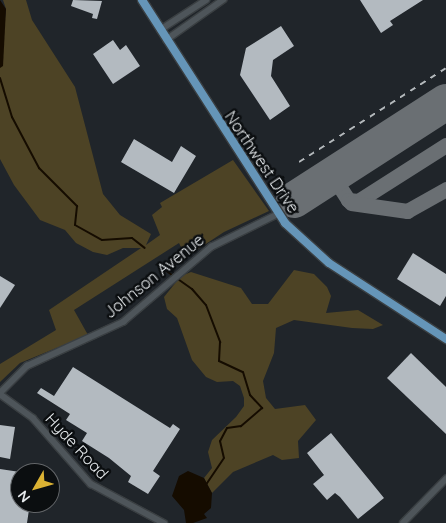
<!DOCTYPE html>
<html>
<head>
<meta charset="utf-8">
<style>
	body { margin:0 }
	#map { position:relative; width:446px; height:523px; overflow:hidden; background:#20252a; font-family:Quicksand,sans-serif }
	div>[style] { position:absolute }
	.green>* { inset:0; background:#4d4325 }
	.water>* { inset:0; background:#150c00 }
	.stream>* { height:2px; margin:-1px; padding:0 1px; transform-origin:1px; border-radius:1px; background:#150c00 }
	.taxiway>* { height:15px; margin:-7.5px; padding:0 7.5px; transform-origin:7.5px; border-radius:7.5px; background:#6a6f73 }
	.runway>* { height:36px; margin:-18px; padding:0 18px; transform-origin:18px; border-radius:18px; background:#6a6f73 }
	.building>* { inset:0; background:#b3bac0 }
	.roads { filter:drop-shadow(1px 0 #3a3f42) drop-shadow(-1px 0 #3a3f42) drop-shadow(0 1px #3a3f42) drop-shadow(0 -1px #3a3f42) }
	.minor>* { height:5.5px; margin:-2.75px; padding:0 2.75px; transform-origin:2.75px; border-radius:2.75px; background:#4e555a }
	.major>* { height:8px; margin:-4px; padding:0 4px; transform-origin:4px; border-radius:4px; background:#6595b8 }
	.rail>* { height:2px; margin-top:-1px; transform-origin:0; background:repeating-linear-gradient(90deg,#b4b9bc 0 6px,transparent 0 12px) }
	span { translate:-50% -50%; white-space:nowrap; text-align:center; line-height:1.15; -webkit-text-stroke:5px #0b0e10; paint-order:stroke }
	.street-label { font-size:16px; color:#e7ebee }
	.north { position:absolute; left:10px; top:463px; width:50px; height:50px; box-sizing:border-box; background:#0b0e10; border:1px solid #636669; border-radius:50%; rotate:232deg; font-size:14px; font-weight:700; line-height:20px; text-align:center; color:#e7ebee }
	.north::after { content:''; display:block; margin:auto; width:18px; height:22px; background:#dbb233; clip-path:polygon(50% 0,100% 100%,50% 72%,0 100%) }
</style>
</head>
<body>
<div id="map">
	<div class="green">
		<i style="clip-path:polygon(3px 0,26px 0,32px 20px,75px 87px,103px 194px,120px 215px,151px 234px,146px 245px,160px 235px,152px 215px,162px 207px,160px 203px,233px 160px,269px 211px,224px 232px,186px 257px,179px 243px,74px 310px,88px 335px,20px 363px,0 382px,0 364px,56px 330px,49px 310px,141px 248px,123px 248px,107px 255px,93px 252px,76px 243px,65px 230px,40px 220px,14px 185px,0 159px,0 68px,6px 9px)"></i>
		<i style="clip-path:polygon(294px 270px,314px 274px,327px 287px,331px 296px,326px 313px,358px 310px,383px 325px,373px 329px,352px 328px,294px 320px,276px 328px,274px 353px,263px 381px,266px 398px,275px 409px,305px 405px,316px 420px,298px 441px,299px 458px,282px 460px,273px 455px,233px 472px,212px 493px,204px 478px,212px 468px,208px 452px,212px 440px,236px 417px,244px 406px,244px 398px,240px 386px,233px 381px,217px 382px,206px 377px,192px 360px,177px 318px,167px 309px,164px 297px,181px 276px,191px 272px,241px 288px,252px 304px,268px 304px)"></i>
	</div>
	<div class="water">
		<i style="clip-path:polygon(0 0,6px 9px,3px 66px,0 68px)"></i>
		<i style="clip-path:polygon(188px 471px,204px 478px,212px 493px,211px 508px,204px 514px,207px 518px,193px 523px,186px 523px,184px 510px,172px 496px,179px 476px)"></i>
	</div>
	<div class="stream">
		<i style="left:0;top:78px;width:41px;rotate:72.9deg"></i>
		<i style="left:12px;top:117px;width:58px;rotate:62.1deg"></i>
		<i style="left:39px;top:168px;width:54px;rotate:45deg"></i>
		<i style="left:77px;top:206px;width:19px;rotate:96deg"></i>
		<i style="left:75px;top:225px;width:31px;rotate:29deg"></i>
		<i style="left:102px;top:240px;width:30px;rotate:-4deg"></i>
		<i style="left:132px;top:238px;width:16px;rotate:38deg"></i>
		<i style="left:158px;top:265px;width:42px;rotate:35.2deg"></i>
		<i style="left:192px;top:289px;width:21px;rotate:49deg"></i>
		<i style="left:206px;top:305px;width:40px;rotate:69deg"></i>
		<i style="left:220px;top:342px;width:19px;rotate:93deg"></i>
		<i style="left:219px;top:361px;width:26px;rotate:25deg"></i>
		<i style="left:243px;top:372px;width:24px;rotate:73deg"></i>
		<i style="left:250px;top:395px;width:18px;rotate:47deg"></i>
		<i style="left:262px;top:408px;width:28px;rotate:139deg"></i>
		<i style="left:241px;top:426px;width:14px;rotate:172deg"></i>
		<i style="left:227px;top:428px;width:15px;rotate:118deg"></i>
		<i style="left:220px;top:441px;width:17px;rotate:77deg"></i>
		<i style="left:224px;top:458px;width:32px;rotate:124deg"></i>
	</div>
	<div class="taxiway">
		<i style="left:332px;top:175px;width:30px;rotate:57deg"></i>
		<i style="left:348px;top:200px;width:10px;rotate:6deg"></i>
		<i style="left:358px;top:201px;width:104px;rotate:-32.5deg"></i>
		<i style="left:351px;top:203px;width:57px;rotate:8.1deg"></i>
		<i style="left:407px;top:211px;width:45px;rotate:-29.4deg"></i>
	</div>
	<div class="runway">
		<i style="left:294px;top:200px;width:181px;rotate:-32.8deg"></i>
	</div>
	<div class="building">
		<i style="clip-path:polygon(73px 0,102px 1px,97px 19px,92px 18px,93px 14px,71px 6px)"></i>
		<i style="clip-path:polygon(360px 0,423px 0,390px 21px,393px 25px,381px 33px)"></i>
		<i style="clip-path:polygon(281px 26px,294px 46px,273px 60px,271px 76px,290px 106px,270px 120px,240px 75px,246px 48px)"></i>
		<i style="clip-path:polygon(113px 40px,120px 50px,126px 45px,140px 66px,113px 84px,93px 54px)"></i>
		<i style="clip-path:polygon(134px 139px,172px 162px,181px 146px,196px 156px,174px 193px,121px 162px)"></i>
		<i style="clip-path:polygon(413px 253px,446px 274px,446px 296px,440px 306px,397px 279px)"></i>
		<i style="clip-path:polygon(0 276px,15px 285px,0 308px)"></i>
		<i style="clip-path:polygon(411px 353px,446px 387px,446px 434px,387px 378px)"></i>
		<i style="clip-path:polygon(73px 367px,170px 428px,173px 424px,180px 429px,153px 471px,160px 476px,148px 494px,128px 482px,131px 476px,109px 458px,82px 441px,87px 433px,66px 420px,70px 414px,37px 393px,41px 388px,54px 396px)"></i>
		<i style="clip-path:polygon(0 425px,15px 427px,10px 459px,0 457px)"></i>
		<i style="clip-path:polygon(331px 433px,384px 498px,358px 519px,340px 497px,335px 493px,327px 500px,313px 484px,324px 475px,307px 453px)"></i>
		<i style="clip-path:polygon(0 469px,20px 472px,20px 503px,30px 503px,27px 523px,0 523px)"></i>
	</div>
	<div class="roads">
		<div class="minor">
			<i style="left:160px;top:30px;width:55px;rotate:-33.1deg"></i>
			<i style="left:166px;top:40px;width:70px;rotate:-35.1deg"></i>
			<i style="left:0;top:393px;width:38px;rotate:-45deg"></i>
			<i style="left:27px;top:366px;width:106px;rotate:-24.6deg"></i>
			<i style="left:123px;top:322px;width:116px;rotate:-40.4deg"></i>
			<i style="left:211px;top:247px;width:75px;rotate:-26.2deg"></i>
			<i style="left:0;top:394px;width:41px;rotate:36deg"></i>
			<i style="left:33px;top:418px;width:88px;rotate:48.7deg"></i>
			<i style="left:91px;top:484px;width:83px;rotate:28.1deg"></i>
			<i style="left:403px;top:523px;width:62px;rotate:-45.7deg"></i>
		</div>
		<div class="major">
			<i style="left:142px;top:0;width:265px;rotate:57.3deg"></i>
			<i style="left:285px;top:223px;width:59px;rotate:42.3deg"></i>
			<i style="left:329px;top:263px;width:140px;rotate:33deg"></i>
		</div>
	</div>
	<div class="rail">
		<i style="left:299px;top:162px;width:174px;rotate:-32.6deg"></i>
	</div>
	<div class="street-label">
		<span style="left:262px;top:162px;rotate:56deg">Northwest Drive</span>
		<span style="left:154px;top:276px;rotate:-39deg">Johnson Avenue</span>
		<span style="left:77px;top:446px;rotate:47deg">Hyde Road</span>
	</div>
	<div class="north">N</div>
</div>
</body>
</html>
